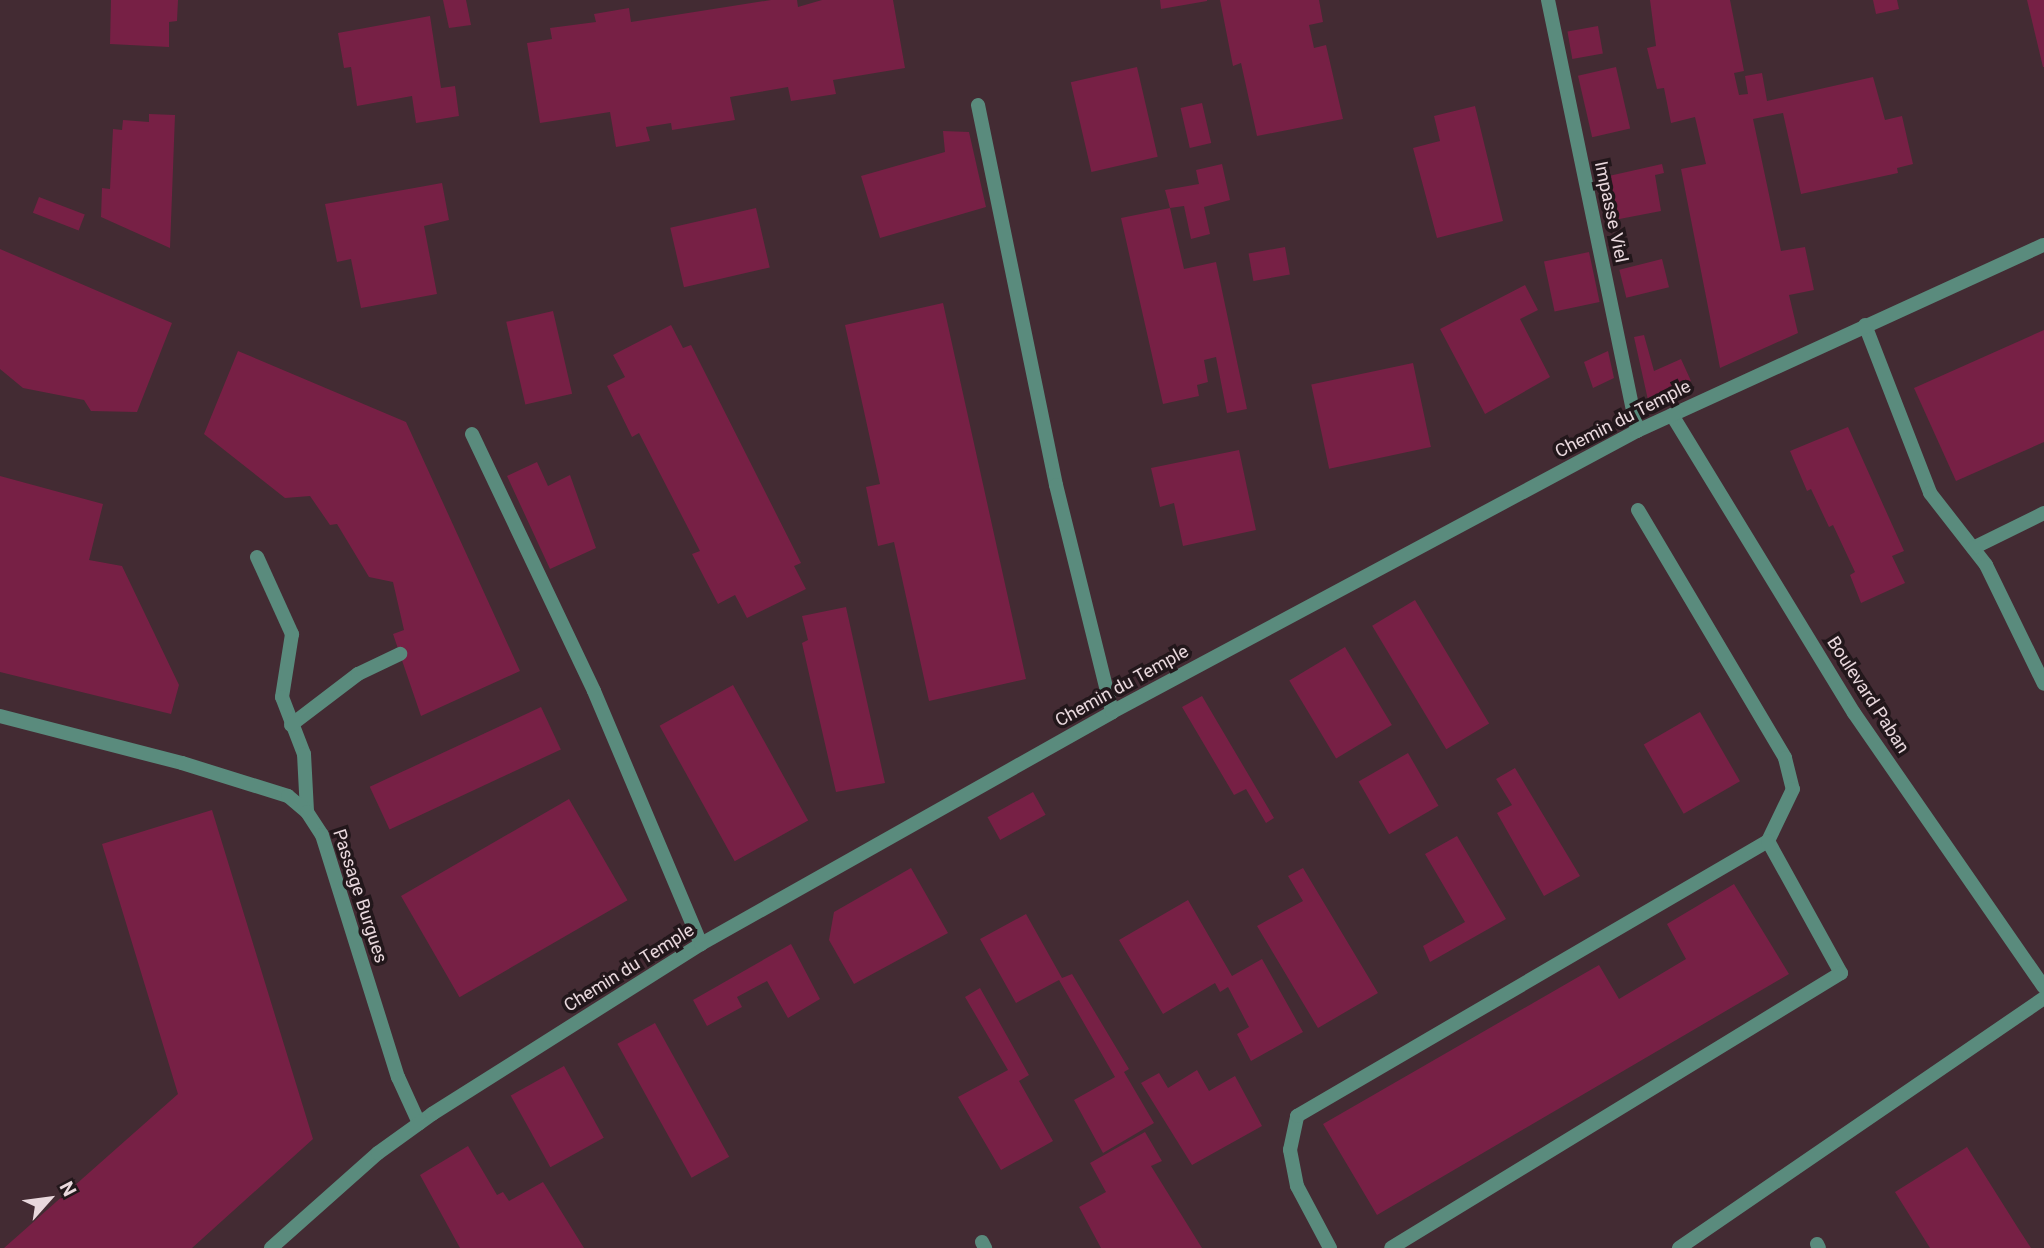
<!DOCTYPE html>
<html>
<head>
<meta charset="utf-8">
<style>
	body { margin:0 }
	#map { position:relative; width:2044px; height:1248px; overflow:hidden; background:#432b33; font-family:Roboto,sans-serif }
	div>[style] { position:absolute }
	.building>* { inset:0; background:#772045; transform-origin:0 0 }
	.lane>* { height:14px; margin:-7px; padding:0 7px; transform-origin:7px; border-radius:7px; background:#5a8b7d }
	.street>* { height:14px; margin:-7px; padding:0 7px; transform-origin:7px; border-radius:7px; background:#5a8b7d }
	span { translate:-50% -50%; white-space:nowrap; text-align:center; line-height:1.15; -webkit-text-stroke:7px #22171b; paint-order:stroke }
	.street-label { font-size:18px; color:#e9d8dd }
	.north { position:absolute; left:14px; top:1164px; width:70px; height:70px; -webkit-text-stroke:5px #22171b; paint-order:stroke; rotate:62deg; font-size:19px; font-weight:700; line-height:28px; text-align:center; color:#e9d8dd }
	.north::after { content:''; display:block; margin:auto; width:24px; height:32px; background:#e9d8dd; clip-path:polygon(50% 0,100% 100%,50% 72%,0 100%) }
</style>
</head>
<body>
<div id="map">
	<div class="building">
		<i style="clip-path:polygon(111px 0,178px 0,177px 21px,169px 22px,169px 47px,110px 44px)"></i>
		<i style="clip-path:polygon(443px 0,466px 0,471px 25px,449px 28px)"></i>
		<i style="clip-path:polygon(771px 0,797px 0,798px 7px,822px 0,893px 0,905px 68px,833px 80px,836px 94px,791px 101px,788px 87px,730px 97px,735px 120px,672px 130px,671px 123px,646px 127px,650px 141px,616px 147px,610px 112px,540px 123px,527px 43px,552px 39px,550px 28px,596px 22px,594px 14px,629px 8px,631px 22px)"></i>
		<i style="clip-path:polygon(1160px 0,1207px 0,1207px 1px,1161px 9px)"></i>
		<i style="clip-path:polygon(1220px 0,1319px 0,1323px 22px,1309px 25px,1314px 48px,1326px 45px,1343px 119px,1257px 136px,1241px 63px,1233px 66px)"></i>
		<i style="clip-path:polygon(1650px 0,1730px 0,1744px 71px,1734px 73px,1739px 95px,1748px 94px,1745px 76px,1762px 73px,1767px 101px,1873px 77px,1885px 120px,1902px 116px,1913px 164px,1897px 168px,1898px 173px,1801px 194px,1783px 113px,1753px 119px,1781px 251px,1805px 247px,1814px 290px,1789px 295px,1798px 333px,1720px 368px,1681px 169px,1706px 164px,1695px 117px,1671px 123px,1664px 88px,1657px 89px,1647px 48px,1656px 46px)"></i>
		<i style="clip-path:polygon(1873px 0,1897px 0,1899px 9px,1876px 14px)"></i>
		<i style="clip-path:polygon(2027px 0,2044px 0,2044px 67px,2043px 67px)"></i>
		<i style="clip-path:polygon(430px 16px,441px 88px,455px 86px,459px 116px,416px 123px,412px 96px,357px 106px,351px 67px,344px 68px,338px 33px)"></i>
		<i style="left:1598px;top:26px;width:28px;height:31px;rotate:80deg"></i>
		<i style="left:1137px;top:67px;width:92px;height:68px;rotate:77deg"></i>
		<i style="left:1616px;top:67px;width:63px;height:39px;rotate:77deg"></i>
		<i style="left:1202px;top:103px;width:41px;height:22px;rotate:77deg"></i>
		<i style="clip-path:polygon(1475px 106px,1503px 221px,1437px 238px,1413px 148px,1440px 141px,1434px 116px)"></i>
		<i style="clip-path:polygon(149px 114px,175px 115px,170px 248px,101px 217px,102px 188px,110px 189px,113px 129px,122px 130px,123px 120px,149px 122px)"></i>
		<i style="clip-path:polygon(943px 131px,969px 132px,986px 207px,880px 238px,861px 176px,945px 152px)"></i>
		<i style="clip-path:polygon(1222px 164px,1230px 200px,1204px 207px,1210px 234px,1191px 239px,1184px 206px,1170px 208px,1165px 190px,1199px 184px,1196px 170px)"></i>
		<i style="clip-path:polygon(1662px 164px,1664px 173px,1655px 175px,1661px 211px,1609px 221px,1600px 178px)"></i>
		<i style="clip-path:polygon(442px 183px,449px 220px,424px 226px,437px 294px,361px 308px,351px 259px,337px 262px,325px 204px)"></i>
		<i style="left:39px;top:197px;width:49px;height:17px;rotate:21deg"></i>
		<i style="left:756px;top:208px;width:61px;height:88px;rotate:77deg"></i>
		<i style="clip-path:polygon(1170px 208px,1184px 269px,1216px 262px,1247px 409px,1227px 413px,1216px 357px,1204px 360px,1208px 382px,1197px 385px,1199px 396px,1163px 404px,1121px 218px)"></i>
		<i style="left:1285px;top:247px;width:28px;height:37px;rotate:80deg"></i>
		<i style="clip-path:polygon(0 249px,172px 323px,137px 412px,91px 411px,84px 400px,23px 388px,0 369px)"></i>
		<i style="left:1589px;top:252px;width:51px;height:46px;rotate:78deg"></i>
		<i style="left:1662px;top:259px;width:29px;height:44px;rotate:76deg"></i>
		<i style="clip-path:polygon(1525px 285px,1538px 310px,1520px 319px,1550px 377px,1485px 414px,1440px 329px)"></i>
		<i style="clip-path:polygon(943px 303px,1026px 679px,929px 701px,894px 542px,878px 546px,866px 487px,880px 484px,845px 325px)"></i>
		<i style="left:553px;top:311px;width:85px;height:48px;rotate:77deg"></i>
		<i style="clip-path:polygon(671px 325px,683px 348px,691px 345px,801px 563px,794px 566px,806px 589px,747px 618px,735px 595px,718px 604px,692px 554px,700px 551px,639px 433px,632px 437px,607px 386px,625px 377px,613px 355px)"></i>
		<i style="clip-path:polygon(2044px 330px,2044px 442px,1956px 481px,1914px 388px)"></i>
		<i style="clip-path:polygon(1644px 335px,1654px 371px,1681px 359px,1691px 381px,1648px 400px,1634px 337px)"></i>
		<i style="clip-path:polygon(238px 351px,406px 422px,520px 671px,421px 716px,393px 634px,404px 630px,393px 582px,369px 577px,337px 524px,330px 525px,310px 496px,285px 498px,204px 434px)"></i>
		<i style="clip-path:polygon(1608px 351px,1614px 378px,1593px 388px,1584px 362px)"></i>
		<i style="left:1413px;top:363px;width:86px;height:104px;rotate:78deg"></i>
		<i style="clip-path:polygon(1848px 427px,1904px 551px,1892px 556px,1905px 583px,1861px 603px,1850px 575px,1855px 572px,1833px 525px,1829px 527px,1811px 489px,1807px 491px,1790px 451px)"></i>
		<i style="clip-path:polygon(1239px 450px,1256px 530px,1183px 546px,1174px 503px,1160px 507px,1151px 468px)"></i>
		<i style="clip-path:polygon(537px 462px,548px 486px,570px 475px,596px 548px,550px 569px,507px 476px)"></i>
		<i style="clip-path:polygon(0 476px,103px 504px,89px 560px,122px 566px,179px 685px,171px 714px,0 672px)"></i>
		<i style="left:1415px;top:600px;width:144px;height:50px;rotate:59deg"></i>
		<i style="clip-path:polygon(846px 607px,885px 783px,836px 792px,802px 643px,808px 640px,802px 616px)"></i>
		<i style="left:1345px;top:647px;width:91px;height:65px;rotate:59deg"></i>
		<i style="left:733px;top:685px;width:155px;height:84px;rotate:61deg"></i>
		<i style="clip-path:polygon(1202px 696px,1274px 818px,1266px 823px,1246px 789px,1234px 795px,1182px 707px)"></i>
		<i style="left:541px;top:707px;width:47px;height:189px;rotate:65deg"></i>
		<i style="left:1700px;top:712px;width:80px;height:65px;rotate:60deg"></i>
		<i style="left:1408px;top:753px;width:61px;height:57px;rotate:60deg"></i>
		<i style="clip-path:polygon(1515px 768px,1580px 876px,1544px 896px,1497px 813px,1512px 805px,1496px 779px)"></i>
		<i style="left:1033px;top:792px;width:26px;height:52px;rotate:61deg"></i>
		<i style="left:569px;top:799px;width:117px;height:194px;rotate:60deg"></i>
		<i style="clip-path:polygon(212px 810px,313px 1139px,192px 1248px,4px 1248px,178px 1094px,102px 844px)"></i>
		<i style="clip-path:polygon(1457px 836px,1506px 919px,1430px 962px,1423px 946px,1465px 922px,1425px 854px)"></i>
		<i style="clip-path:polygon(911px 868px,948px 933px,854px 984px,829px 940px,834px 912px)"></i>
		<i style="clip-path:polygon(1303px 868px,1378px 993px,1318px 1028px,1257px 926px,1303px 901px,1288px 876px)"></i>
		<i style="clip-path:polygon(1734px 884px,1789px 974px,1377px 1215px,1323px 1124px,1599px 965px,1619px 999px,1686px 959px,1667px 924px)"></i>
		<i style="clip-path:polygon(1188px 900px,1232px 976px,1262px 959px,1303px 1032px,1251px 1061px,1237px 1034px,1249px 1027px,1228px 987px,1220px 992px,1215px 983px,1163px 1014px,1119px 940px)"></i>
		<i style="clip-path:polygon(1026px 914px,1062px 978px,1072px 974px,1129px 1069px,1124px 1072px,1154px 1123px,1103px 1153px,1074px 1100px,1115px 1077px,1059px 980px,1016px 1003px,980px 939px)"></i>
		<i style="clip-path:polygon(791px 944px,820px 999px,788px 1018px,767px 981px,737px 997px,742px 1007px,707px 1026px,693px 1000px)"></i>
		<i style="clip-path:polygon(980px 988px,1029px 1075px,1019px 1081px,1053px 1141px,1001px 1170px,958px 1097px,1008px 1070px,965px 997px)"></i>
		<i style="left:655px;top:1023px;width:153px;height:43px;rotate:61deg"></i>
		<i style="left:564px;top:1066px;width:82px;height:61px;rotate:61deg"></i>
		<i style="clip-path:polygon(1197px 1070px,1209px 1091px,1235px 1076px,1262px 1126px,1192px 1165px,1141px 1083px,1159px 1073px,1168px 1088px)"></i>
		<i style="clip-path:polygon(1145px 1132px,1162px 1161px,1151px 1166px,1202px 1248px,1101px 1248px,1079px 1207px,1106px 1192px,1090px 1163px)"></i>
		<i style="clip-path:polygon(468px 1146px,497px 1195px,503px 1192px,509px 1201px,543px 1182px,584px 1248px,460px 1248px,420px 1175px)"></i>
		<i style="clip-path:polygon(1967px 1147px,2018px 1228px,2031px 1248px,1930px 1248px,1895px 1192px)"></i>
	</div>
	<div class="lane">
		<i style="left:978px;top:105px;width:388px;rotate:78.4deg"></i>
		<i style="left:1056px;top:485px;width:234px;rotate:76.1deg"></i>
		<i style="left:1865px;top:325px;width:180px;rotate:68.8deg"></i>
		<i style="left:1930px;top:493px;width:91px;rotate:52.1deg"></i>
		<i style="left:1986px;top:565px;width:132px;rotate:64deg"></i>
		<i style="left:472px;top:434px;width:284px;rotate:64.6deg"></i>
		<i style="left:594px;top:691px;width:275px;rotate:67.1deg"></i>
		<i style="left:1638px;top:510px;width:288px;rotate:59.3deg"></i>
		<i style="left:1785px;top:758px;width:32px;rotate:76deg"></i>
		<i style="left:1793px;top:789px;width:58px;rotate:115.7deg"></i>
		<i style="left:1973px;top:548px;width:79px;rotate:-26.2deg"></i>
		<i style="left:257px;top:557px;width:85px;rotate:65.6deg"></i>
		<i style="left:292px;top:634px;width:64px;rotate:99deg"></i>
		<i style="left:282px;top:697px;width:61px;rotate:68.9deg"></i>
		<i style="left:304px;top:754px;width:58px;rotate:87deg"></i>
		<i style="left:0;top:716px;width:188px;rotate:14.5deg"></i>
		<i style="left:291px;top:725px;width:84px;rotate:-37.3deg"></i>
		<i style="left:358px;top:674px;width:47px;rotate:-25.5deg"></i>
		<i style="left:1817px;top:1244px;width:4px;rotate:63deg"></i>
		<i style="left:1330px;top:1248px;width:70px;rotate:-118deg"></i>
		<i style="left:1297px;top:1186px;width:37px;rotate:-101deg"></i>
		<i style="left:1290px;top:1150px;width:35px;rotate:-78deg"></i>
		<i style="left:1297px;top:1116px;width:545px;rotate:-30.28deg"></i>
		<i style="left:1768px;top:841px;width:151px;rotate:61.1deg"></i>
		<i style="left:1841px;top:973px;width:527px;rotate:148.57deg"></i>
	</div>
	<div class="street">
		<i style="left:1548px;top:0;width:440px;rotate:78.3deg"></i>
		<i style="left:1672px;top:415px;width:349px;rotate:58.6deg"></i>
		<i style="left:1854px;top:713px;width:333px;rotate:55.3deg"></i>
		<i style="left:182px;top:763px;width:111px;rotate:17.3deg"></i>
		<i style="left:288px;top:796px;width:25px;rotate:40deg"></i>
		<i style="left:307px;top:812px;width:27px;rotate:57deg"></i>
		<i style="left:322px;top:835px;width:254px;rotate:72.6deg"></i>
		<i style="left:398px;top:1077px;width:51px;rotate:65.5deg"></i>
		<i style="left:982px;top:1242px;width:7px;rotate:63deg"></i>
		<i style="left:271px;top:1248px;width:143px;rotate:-41.6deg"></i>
		<i style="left:378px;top:1153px;width:67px;rotate:-35.8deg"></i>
		<i style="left:432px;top:1114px;width:318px;rotate:-32.3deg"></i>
		<i style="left:701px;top:944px;width:472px;rotate:-29.4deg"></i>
		<i style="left:1112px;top:712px;width:595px;rotate:-28.16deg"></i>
		<i style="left:1637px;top:431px;width:447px;rotate:-24.6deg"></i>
		<i style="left:1679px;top:1248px;width:442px;rotate:-34.4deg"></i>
	</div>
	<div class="street-label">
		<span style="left:1611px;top:212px;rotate:78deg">Impasse Viel</span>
		<span style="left:1623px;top:419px;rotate:-27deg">Chemin du Temple</span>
		<span style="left:1122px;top:686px;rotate:-29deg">Chemin du Temple</span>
		<span style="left:1868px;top:695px;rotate:57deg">Boulevard Paban</span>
		<span style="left:360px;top:896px;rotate:72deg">Passage Burgues</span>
		<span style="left:629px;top:968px;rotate:-32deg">Chemin du Temple</span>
	</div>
	<div class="north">N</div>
</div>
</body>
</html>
